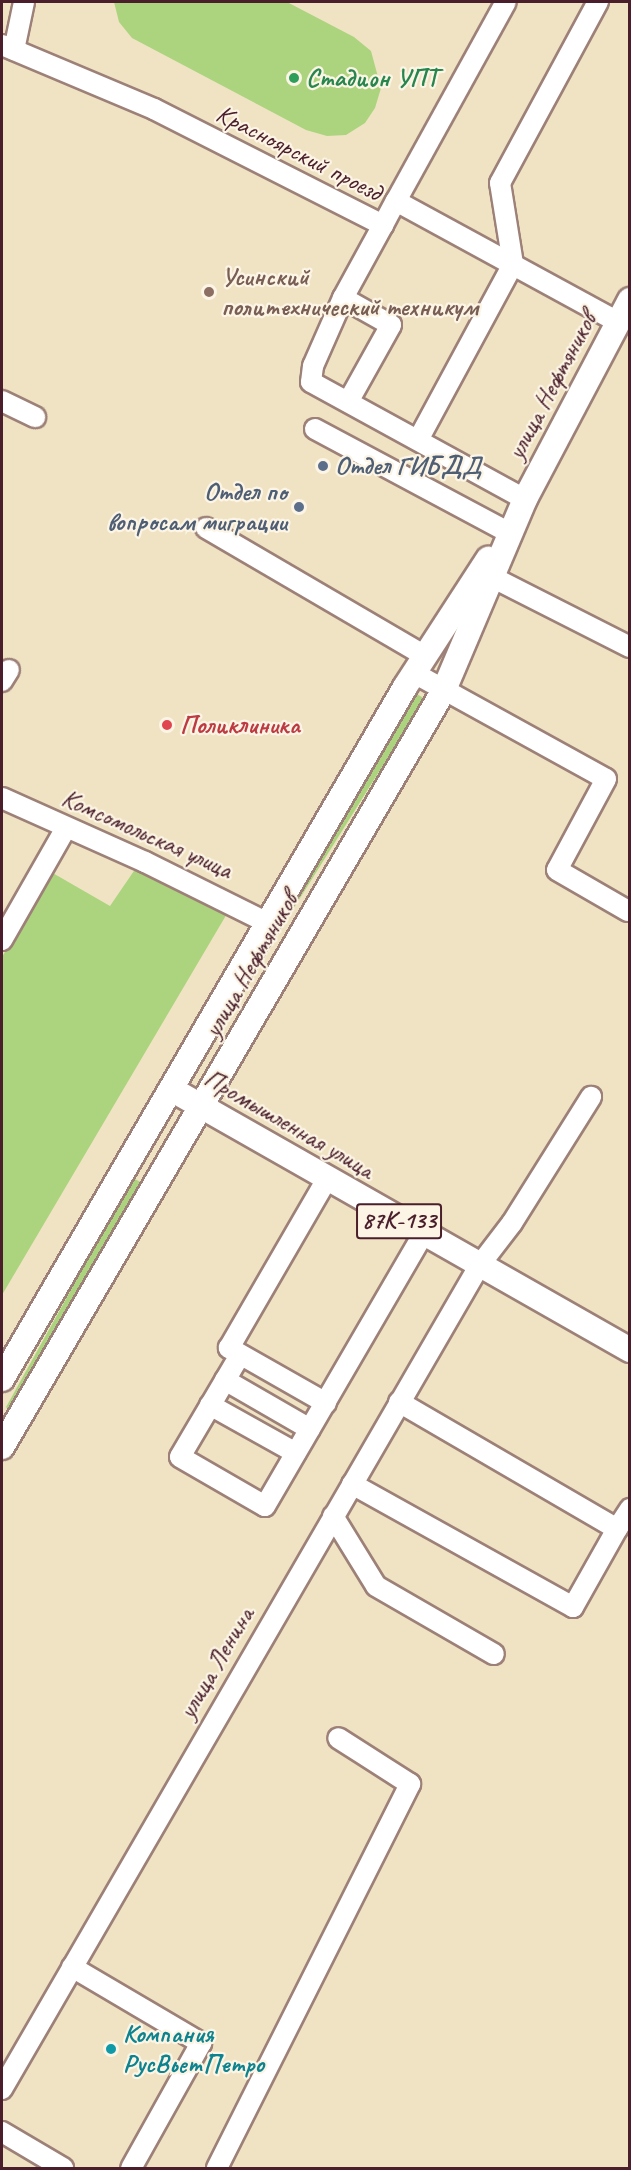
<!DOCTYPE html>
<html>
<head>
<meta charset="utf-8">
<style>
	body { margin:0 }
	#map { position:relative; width:631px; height:2170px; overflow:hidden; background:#f0e3c4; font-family:Caveat,sans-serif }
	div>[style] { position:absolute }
	.green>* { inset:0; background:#acd47e; transform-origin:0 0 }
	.roads { filter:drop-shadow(2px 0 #9d8178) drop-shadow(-2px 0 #9d8178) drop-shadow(0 2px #9d8178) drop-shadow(0 -2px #9d8178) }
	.minor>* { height:20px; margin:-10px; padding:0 10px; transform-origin:10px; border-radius:10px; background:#fff }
	.major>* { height:24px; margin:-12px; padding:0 12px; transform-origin:12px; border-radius:12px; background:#fff }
	.dots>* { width:16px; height:16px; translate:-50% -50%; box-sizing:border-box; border:3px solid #fcf5e5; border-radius:50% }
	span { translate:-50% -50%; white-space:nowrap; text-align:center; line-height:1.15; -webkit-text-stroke:4.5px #fcf5e5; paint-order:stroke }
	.shield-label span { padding:2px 4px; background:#fcf5e5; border:2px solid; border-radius:4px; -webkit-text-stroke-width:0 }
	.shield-label { font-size:24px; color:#4a1f2b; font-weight:700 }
	.leisure-label { font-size:26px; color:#27864d; font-weight:700 }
	.left { translate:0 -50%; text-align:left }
	.street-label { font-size:26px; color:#4a1f2b }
	.education-label { font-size:26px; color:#785e54; font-weight:700 }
	.service-label { font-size:26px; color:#4e5e75; font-weight:700 }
	.right { translate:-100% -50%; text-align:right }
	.health-label { font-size:26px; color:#be3a42; font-weight:700 }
	.culture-label { font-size:26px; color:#0d838f; font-weight:700 }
	.frame { position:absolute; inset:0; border:3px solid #4a1f2b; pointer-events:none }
</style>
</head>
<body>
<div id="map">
	<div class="green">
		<i style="clip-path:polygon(114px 2px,287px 2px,354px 37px,371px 51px,381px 88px,375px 108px,365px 123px,346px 135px,327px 136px,306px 130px,132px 38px,119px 22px)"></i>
		<i style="left:417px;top:694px;width:9px;height:383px;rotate:32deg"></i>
		<i style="clip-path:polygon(138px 865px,228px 912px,2px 1295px,2px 957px,51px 872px,110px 906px)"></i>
		<i style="left:133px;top:1178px;width:10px;height:262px;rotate:29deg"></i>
	</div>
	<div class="roads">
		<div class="minor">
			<i style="left:2px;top:45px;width:165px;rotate:22.8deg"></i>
			<i style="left:154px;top:109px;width:257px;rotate:26.9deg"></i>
			<i style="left:383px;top:225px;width:27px;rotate:-62deg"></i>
			<i style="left:396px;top:201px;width:253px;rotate:28.6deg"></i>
			<i style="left:14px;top:50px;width:49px;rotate:-78.2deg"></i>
			<i style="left:396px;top:201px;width:227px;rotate:-61.1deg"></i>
			<i style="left:383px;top:225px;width:83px;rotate:118.7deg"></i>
			<i style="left:343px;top:298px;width:74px;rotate:113.8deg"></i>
			<i style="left:313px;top:366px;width:16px;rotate:97deg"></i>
			<i style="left:311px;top:382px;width:244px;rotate:28.7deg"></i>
			<i style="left:343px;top:298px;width:55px;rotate:29.4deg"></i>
			<i style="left:391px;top:325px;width:88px;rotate:119.2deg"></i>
			<i style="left:2px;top:401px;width:37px;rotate:26deg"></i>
			<i style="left:315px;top:429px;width:221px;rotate:28.1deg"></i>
			<i style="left:418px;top:440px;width:200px;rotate:-61.6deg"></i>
			<i style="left:513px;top:264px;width:82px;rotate:-99.1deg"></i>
			<i style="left:500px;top:183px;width:206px;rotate:-61.6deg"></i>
			<i style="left:206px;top:528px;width:254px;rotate:30.3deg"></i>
			<i style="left:480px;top:571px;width:168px;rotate:26.9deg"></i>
			<i style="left:414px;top:673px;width:219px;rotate:28.9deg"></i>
			<i style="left:606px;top:779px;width:103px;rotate:118.3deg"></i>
			<i style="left:557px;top:870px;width:82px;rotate:30deg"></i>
			<i style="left:2px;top:681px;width:13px;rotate:-58deg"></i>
			<i style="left:2px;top:798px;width:157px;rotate:24.1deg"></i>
			<i style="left:145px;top:862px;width:137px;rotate:26.4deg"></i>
			<i style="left:2px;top:940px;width:129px;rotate:-60.3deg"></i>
			<i style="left:240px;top:1355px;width:118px;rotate:120.5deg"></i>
			<i style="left:180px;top:1457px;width:98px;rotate:30deg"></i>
			<i style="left:265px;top:1506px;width:315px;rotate:-59.8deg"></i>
			<i style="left:225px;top:1380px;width:98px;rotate:30deg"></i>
			<i style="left:399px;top:1402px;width:252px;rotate:30.2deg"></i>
			<i style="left:617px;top:1529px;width:24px;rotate:-57deg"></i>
			<i style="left:326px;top:1403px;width:112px;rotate:-150.4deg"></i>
			<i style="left:229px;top:1348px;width:195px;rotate:-59.9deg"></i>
			<i style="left:210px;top:1405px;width:98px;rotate:29.2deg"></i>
			<i style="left:352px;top:1484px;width:253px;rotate:29.1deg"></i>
			<i style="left:573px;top:1607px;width:90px;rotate:-60.6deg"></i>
			<i style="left:333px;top:1516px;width:82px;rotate:58.4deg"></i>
			<i style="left:376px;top:1586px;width:136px;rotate:30deg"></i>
			<i style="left:72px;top:1967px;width:150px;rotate:30.5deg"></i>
			<i style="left:201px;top:2043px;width:143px;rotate:119.2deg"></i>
			<i style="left:2px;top:2089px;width:951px;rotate:-59.9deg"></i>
			<i style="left:479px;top:1266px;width:54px;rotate:-52.5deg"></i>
			<i style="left:512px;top:1223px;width:149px;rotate:-57.9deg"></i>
			<i style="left:2px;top:2132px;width:71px;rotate:30.5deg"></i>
			<i style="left:217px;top:2168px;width:430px;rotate:-63.3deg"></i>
			<i style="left:410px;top:1784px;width:85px;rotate:-147.4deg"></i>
		</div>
		<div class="major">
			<i style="left:171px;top:1089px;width:528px;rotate:29.62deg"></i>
			<i style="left:2px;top:1379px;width:801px;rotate:-59.78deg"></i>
			<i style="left:405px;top:687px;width:153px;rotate:-57deg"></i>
			<i style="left:2px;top:1447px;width:877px;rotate:-59.72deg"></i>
			<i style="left:444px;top:690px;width:207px;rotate:-67deg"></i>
			<i style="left:525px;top:499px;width:225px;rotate:-62.2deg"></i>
		</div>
	</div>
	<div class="dots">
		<i style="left:294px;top:78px;background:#2e9e5b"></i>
		<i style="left:209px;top:292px;background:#8d6e63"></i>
		<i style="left:323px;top:466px;background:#5c6f8a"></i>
		<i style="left:299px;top:507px;background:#5c6f8a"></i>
		<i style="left:167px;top:725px;background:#e0444e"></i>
		<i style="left:111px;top:2049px;background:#0f9aa8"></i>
	</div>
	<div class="shield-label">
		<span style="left:399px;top:1221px">87К-133</span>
	</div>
	<div class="leisure-label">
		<span class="left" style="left:306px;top:78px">Стадион УПТ</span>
	</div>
	<div class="street-label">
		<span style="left:299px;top:153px;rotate:27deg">Красноярский проезд</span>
		<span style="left:552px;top:386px;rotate:-62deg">улица Нефтяников</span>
		<span style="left:147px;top:834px;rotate:24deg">Комсомольская улица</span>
		<span style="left:251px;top:965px;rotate:-60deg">улица Нефтяников</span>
		<span style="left:289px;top:1124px;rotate:30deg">Промышленная улица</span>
		<span style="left:216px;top:1663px;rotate:-60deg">улица Ленина</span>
	</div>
	<div class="education-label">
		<span class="left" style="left:221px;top:292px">Усинский<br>политехнический техникум</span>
	</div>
	<div class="service-label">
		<span class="left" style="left:335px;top:466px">Отдел ГИБДД</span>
		<span class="right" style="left:287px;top:507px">Отдел по<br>вопросам миграции</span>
	</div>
	<div class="health-label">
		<span class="left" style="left:180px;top:725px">Поликлиника</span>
	</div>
	<div class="culture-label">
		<span class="left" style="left:123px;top:2049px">Компания<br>РусВьетПетро</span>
	</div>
	<div class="frame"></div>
</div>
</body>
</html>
